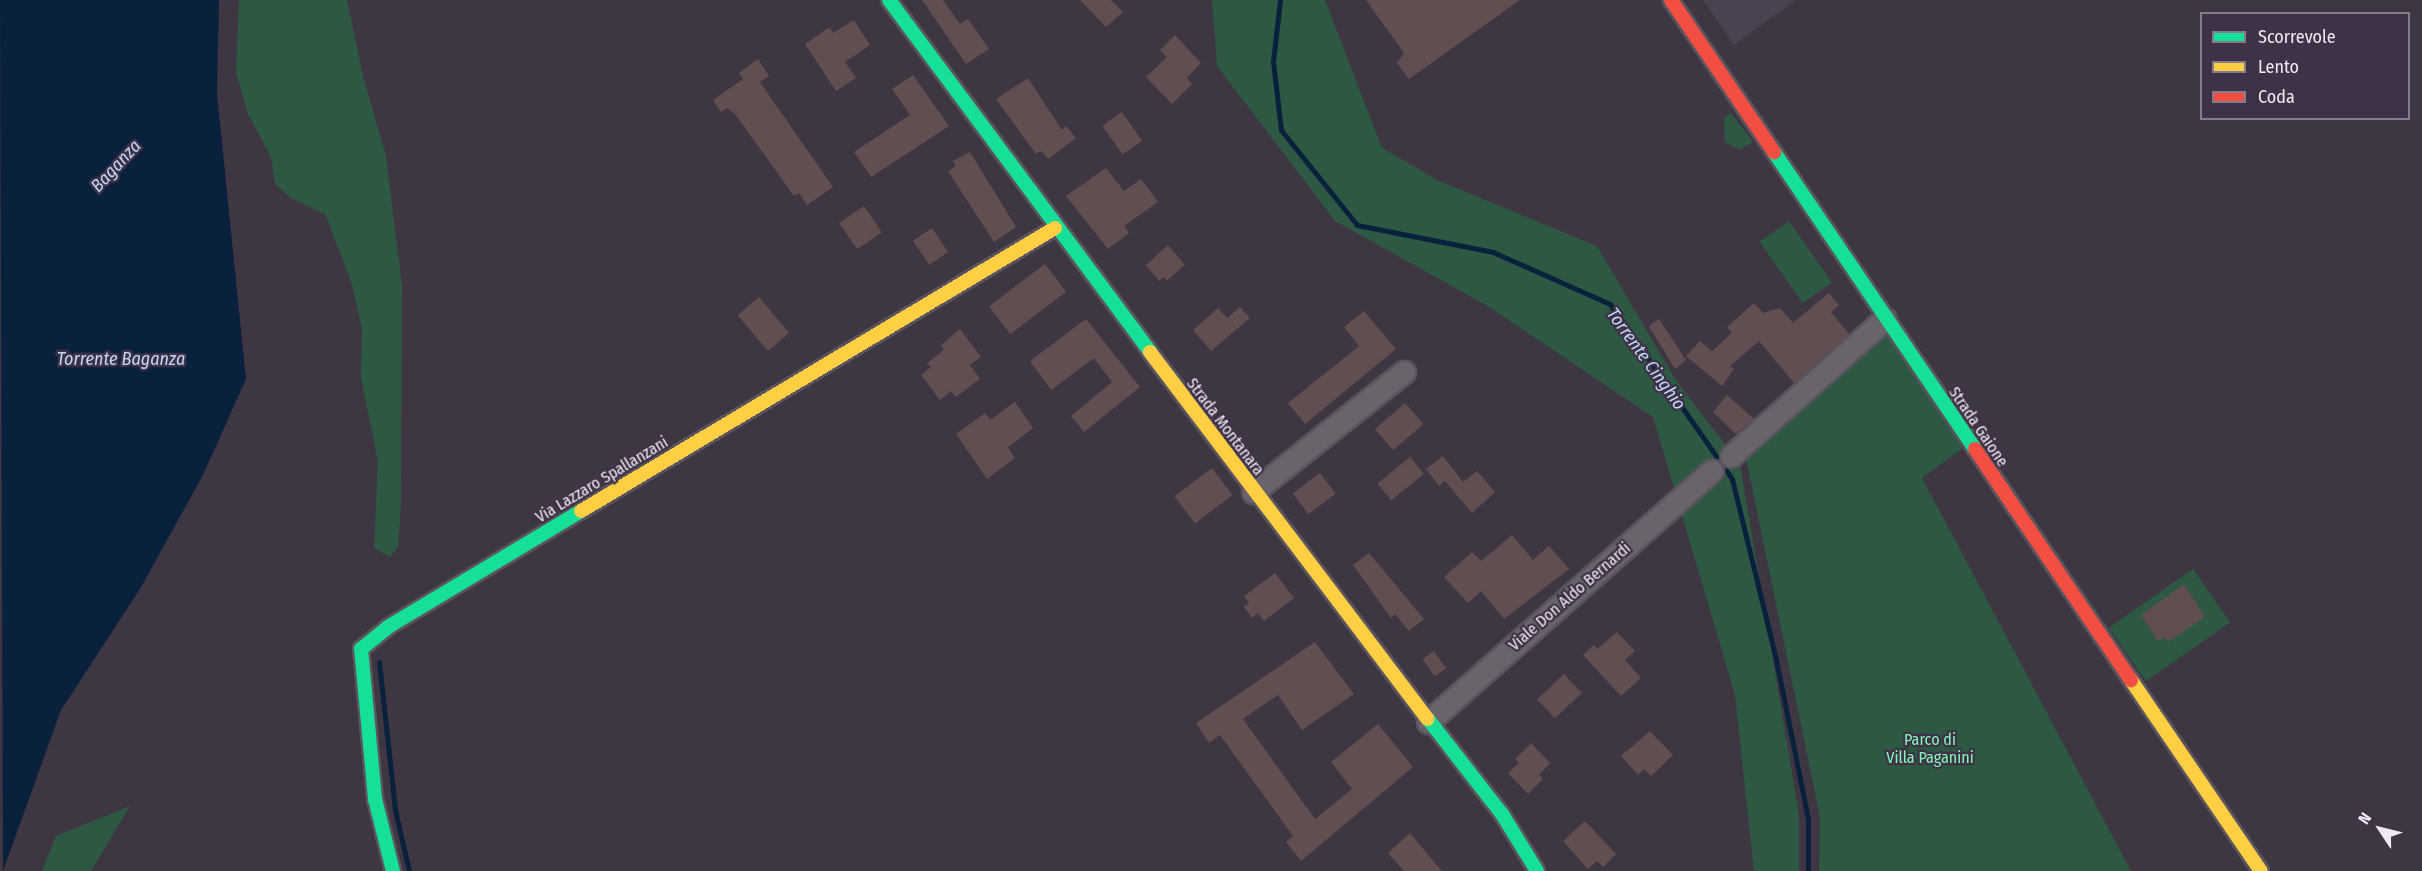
<!DOCTYPE html>
<html>
<head>
<meta charset="utf-8">
<style>
	body { margin:0 }
	#map { position:relative; width:2422px; height:871px; overflow:hidden; background:#3e3642; font-family:"Fira Sans Condensed",sans-serif }
	div>[style] { position:absolute }
	.industrial>* { inset:0; background:#484253 }
	.green>* { inset:0; background:#2d5943; transform-origin:0 0 }
	.water>* { inset:0; background:#0a213d }
	.stream>* { height:5px; margin:-2.5px; padding:0 2.5px; transform-origin:2.5px; border-radius:2.5px; background:#0a213d }
	.building>* { inset:0; background:#614e51; transform-origin:0 0 }
	.roads { filter:drop-shadow(2px 0 #5a545e) drop-shadow(-2px 0 #5a545e) drop-shadow(0 2px #5a545e) drop-shadow(0 -2px #5a545e) }
	.street>* { height:21px; margin:-10.5px; padding:0 10.5px; transform-origin:10.5px; border-radius:10.5px; background:#69646c }
	.fast>* { height:14px; margin:-7px; padding:0 7px; transform-origin:7px; border-radius:7px; background:#16e098 }
	.slow>* { height:14px; margin:-7px; padding:0 7px; transform-origin:7px; border-radius:7px; background:#ffcf43 }
	.jam>* { height:14px; margin:-7px; padding:0 7px; transform-origin:7px; border-radius:7px; background:#f24e42 }
	span { translate:-50% -50%; white-space:nowrap; text-align:center; line-height:1.15; -webkit-text-stroke:4.5px #3f3246; paint-order:stroke }
	.street-label { font-size:16px; color:#f0e8f5 }
	.park-label { font-size:16px; color:#82f6b9 }
	.water-label { font-size:18px; color:#bed9fa; font-style:italic }
	.legend { position:absolute; left:2200px; top:12px; width:210px; height:108px; box-sizing:border-box; background:#3f3246; border:2px solid #867b8c; margin:0; padding:8px 10px; list-style:none; font-size:18px; color:#f0e8f5 }
	.legend li { display:flex; align-items:center; gap:12px; height:30px }
	.legend b { width:30px; border:2px solid #867b8c }
	.north { position:absolute; left:2350px; top:799px; width:60px; height:60px; -webkit-text-stroke:4px #3f3246; paint-order:stroke; rotate:305deg; font-size:16px; font-weight:700; line-height:24px; text-align:center; color:#f0e8f5 }
	.north::after { content:''; display:block; margin:auto; width:21px; height:27px; background:#f0e8f5; clip-path:polygon(50% 0,100% 100%,50% 72%,0 100%) }
</style>
</head>
<body>
<div id="map">
	<div class="industrial">
		<i style="clip-path:polygon(1703px 0,1796px 0,1734px 45px)"></i>
	</div>
	<div class="green">
		<i style="clip-path:polygon(239px 0,347px 0,363px 76px,386px 156px,402px 286px,401px 506px,398px 547px,390px 557px,374px 548px,378px 461px,361px 378px,362px 328px,351px 281px,325px 214px,291px 198px,275px 184px,271px 157px,248px 114px,236px 73px)"></i>
		<i style="clip-path:polygon(1212px 0,1325px 0,1382px 148px,1439px 181px,1597px 246px,1675px 379px,1740px 464px,1799px 815px,1799px 871px,1754px 871px,1735px 695px,1653px 417px,1486px 305px,1335px 221px,1217px 66px)"></i>
		<i style="clip-path:polygon(1731px 113px,1753px 142px,1740px 150px,1725px 142px,1724px 118px)"></i>
		<i style="left:1789px;top:221px;width:75px;height:36px;rotate:55deg"></i>
		<i style="clip-path:polygon(1889px 334px,1967px 445px,1922px 478px,2131px 871px,1819px 871px,1820px 817px,1746px 458px,1844px 366px)"></i>
		<i style="left:2193px;top:569px;width:65px;height:103px;rotate:55deg"></i>
		<i style="clip-path:polygon(130px 806px,91px 871px,42px 871px,56px 836px)"></i>
	</div>
	<div class="water">
		<i style="clip-path:polygon(0 0,219px 0,217px 94px,246px 379px,203px 475px,140px 589px,61px 710px,3px 871px)"></i>
	</div>
	<div class="stream">
		<i style="left:1280px;top:0;width:61px;rotate:96.5deg"></i>
		<i style="left:1273px;top:61px;width:69px;rotate:83.4deg"></i>
		<i style="left:1281px;top:130px;width:122px;rotate:51.3deg"></i>
		<i style="left:1357px;top:225px;width:139px;rotate:11.2deg"></i>
		<i style="left:1493px;top:252px;width:128px;rotate:24deg"></i>
		<i style="left:1610px;top:304px;width:213px;rotate:55.1deg"></i>
		<i style="left:1732px;top:479px;width:186px;rotate:76.3deg"></i>
		<i style="left:1776px;top:660px;width:162px;rotate:78.6deg"></i>
		<i style="left:1808px;top:819px;width:52px;rotate:90deg"></i>
		<i style="left:379px;top:662px;width:149px;rotate:83.8deg"></i>
		<i style="left:395px;top:810px;width:63px;rotate:77.1deg"></i>
	</div>
	<div class="building">
		<i style="clip-path:polygon(922px 0,943px 0,960px 24px,968px 19px,989px 49px,966px 64px)"></i>
		<i style="clip-path:polygon(1080px 0,1111px 0,1123px 12px,1106px 27px)"></i>
		<i style="clip-path:polygon(1366px 0,1520px 0,1409px 79px,1397px 63px,1404px 53px)"></i>
		<i style="clip-path:polygon(854px 20px,870px 45px,845px 62px,856px 78px,836px 91px,805px 44px,830px 27px,833px 33px)"></i>
		<i style="clip-path:polygon(1175px 35px,1201px 63px,1187px 78px,1192px 84px,1172px 104px,1146px 77px,1167px 57px,1160px 50px)"></i>
		<i style="clip-path:polygon(758px 59px,769px 76px,760px 82px,833px 187px,807px 205px,799px 193px,794px 196px,735px 114px,727px 108px,721px 112px,713px 100px,743px 79px,739px 73px)"></i>
		<i style="clip-path:polygon(913px 75px,949px 126px,871px 177px,854px 152px,910px 115px,892px 89px)"></i>
		<i style="clip-path:polygon(1028px 78px,1062px 130px,1066px 126px,1076px 138px,1048px 159px,1041px 151px,1036px 154px,996px 99px)"></i>
		<i style="left:1122px;top:112px;width:35px;height:24px;rotate:55deg"></i>
		<i style="clip-path:polygon(970px 152px,1016px 227px,994px 242px,948px 171px,956px 166px,953px 161px)"></i>
		<i style="clip-path:polygon(1106px 168px,1124px 191px,1141px 179px,1158px 202px,1124px 226px,1129px 233px,1108px 249px,1066px 196px)"></i>
		<i style="left:864px;top:206px;width:32px;height:30px;rotate:56deg"></i>
		<i style="left:932px;top:228px;width:29px;height:23px;rotate:56deg"></i>
		<i style="clip-path:polygon(1168px 245px,1185px 265px,1166px 281px,1164px 277px,1159px 281px,1146px 265px)"></i>
		<i style="left:1045px;top:264px;width:35px;height:70px;rotate:53deg"></i>
		<i style="clip-path:polygon(1829px 293px,1839px 305px,1831px 312px,1849px 334px,1794px 383px,1759px 341px,1730px 366px,1734px 369px,1722px 386px,1686px 356px,1700px 341px,1712px 351px,1732px 333px,1727px 327px,1754px 303px,1763px 313px,1780px 308px,1793px 323px)"></i>
		<i style="left:759px;top:297px;width:47px;height:28px;rotate:50deg"></i>
		<i style="clip-path:polygon(1240px 307px,1250px 318px,1211px 351px,1193px 330px,1218px 308px,1227px 318px)"></i>
		<i style="clip-path:polygon(1364px 311px,1396px 349px,1305px 424px,1288px 403px,1359px 346px,1344px 327px)"></i>
		<i style="clip-path:polygon(1086px 319px,1140px 387px,1084px 432px,1071px 416px,1112px 382px,1094px 358px,1051px 390px,1030px 361px)"></i>
		<i style="clip-path:polygon(1659px 319px,1686px 360px,1675px 369px,1649px 326px)"></i>
		<i style="clip-path:polygon(960px 329px,981px 357px,970px 365px,980px 379px,956px 397px,951px 391px,940px 400px,921px 375px,931px 367px,927px 363px,944px 350px,941px 345px)"></i>
		<i style="clip-path:polygon(1727px 395px,1754px 419px,1736px 434px,1713px 412px)"></i>
		<i style="clip-path:polygon(1015px 402px,1033px 428px,1008px 447px,1015px 458px,987px 479px,956px 434px,985px 413px,990px 420px)"></i>
		<i style="left:1405px;top:403px;width:28px;height:40px;rotate:49deg"></i>
		<i style="clip-path:polygon(1443px 456px,1463px 482px,1477px 471px,1495px 492px,1472px 513px,1445px 481px,1439px 486px,1426px 469px)"></i>
		<i style="left:1410px;top:457px;width:22px;height:42px;rotate:51deg"></i>
		<i style="left:1212px;top:468px;width:34px;height:47px;rotate:53deg"></i>
		<i style="left:1320px;top:473px;width:26px;height:34px;rotate:53deg"></i>
		<i style="clip-path:polygon(1512px 535px,1533px 560px,1549px 546px,1569px 569px,1504px 619px,1481px 591px,1468px 603px,1444px 577px,1472px 552px,1481px 561px)"></i>
		<i style="clip-path:polygon(1369px 553px,1424px 619px,1409px 631px,1395px 614px,1391px 618px,1353px 565px)"></i>
		<i style="clip-path:polygon(1275px 573px,1294px 598px,1264px 621px,1258px 613px,1252px 618px,1244px 607px,1249px 603px,1244px 596px)"></i>
		<i style="clip-path:polygon(2184px 584px,2205px 617px,2168px 642px,2165px 637px,2158px 641px,2141px 615px)"></i>
		<i style="clip-path:polygon(1617px 632px,1635px 651px,1625px 660px,1641px 678px,1621px 696px,1583px 655px,1594px 645px,1597px 649px)"></i>
		<i style="clip-path:polygon(1315px 642px,1354px 694px,1302px 730px,1278px 695px,1243px 719px,1315px 819px,1352px 789px,1331px 762px,1378px 724px,1413px 767px,1301px 861px,1286px 842px,1293px 836px,1220px 735px,1209px 743px,1196px 723px)"></i>
		<i style="left:1434px;top:651px;width:21px;height:14px;rotate:55deg"></i>
		<i style="left:1564px;top:674px;width:26px;height:37px;rotate:47deg"></i>
		<i style="clip-path:polygon(1650px 731px,1673px 755px,1651px 776px,1644px 769px,1638px 775px,1621px 756px)"></i>
		<i style="clip-path:polygon(1531px 743px,1550px 763px,1539px 775px,1543px 779px,1528px 794px,1508px 773px,1519px 763px,1515px 759px)"></i>
		<i style="clip-path:polygon(1585px 821px,1616px 854px,1603px 867px,1597px 861px,1588px 869px,1563px 841px)"></i>
		<i style="clip-path:polygon(1410px 833px,1442px 871px,1404px 871px,1388px 853px)"></i>
	</div>
	<div class="roads">
		<div class="street">
			<i style="left:1731px;top:456px;width:206px;rotate:-41.7deg"></i>
			<i style="left:1253px;top:492px;width:193px;rotate:-38.5deg"></i>
			<i style="left:1428px;top:722px;width:379px;rotate:-41.5deg"></i>
		</div>
		<div class="fast">
			<i style="left:889px;top:0;width:438px;rotate:53.4deg"></i>
			<i style="left:1774px;top:152px;width:359px;rotate:55.9deg"></i>
			<i style="left:1428px;top:719px;width:120px;rotate:52.1deg"></i>
			<i style="left:1502px;top:814px;width:67px;rotate:58.4deg"></i>
			<i style="left:393px;top:871px;width:74px;rotate:-104deg"></i>
			<i style="left:375px;top:799px;width:151px;rotate:-95.3deg"></i>
			<i style="left:361px;top:649px;width:35px;rotate:-39deg"></i>
			<i style="left:388px;top:627px;width:225px;rotate:-31deg"></i>
		</div>
		<div class="slow">
			<i style="left:1150px;top:352px;width:460px;rotate:52.9deg"></i>
			<i style="left:581px;top:511px;width:552px;rotate:-30.84deg"></i>
			<i style="left:2131px;top:680px;width:231px;rotate:55.8deg"></i>
		</div>
		<div class="jam">
			<i style="left:1671px;top:0;width:184px;rotate:55.9deg"></i>
			<i style="left:1975px;top:449px;width:279px;rotate:56deg"></i>
		</div>
	</div>
	<div class="street-label">
		<span style="left:1225px;top:427px;rotate:53deg">Strada Montanara</span>
		<span style="left:1978px;top:427px;rotate:56deg">Strada Gaione</span>
		<span style="left:602px;top:480px;rotate:-31deg">Via Lazzaro Spallanzani</span>
		<span style="left:1570px;top:597px;rotate:-41deg">Viale Don Aldo Bernardi</span>
	</div>
	<div class="park-label">
		<span style="left:1930px;top:749px">Parco di<br>Villa Paganini</span>
	</div>
	<div class="water-label">
		<span style="left:116px;top:166px;rotate:-47deg">Baganza</span>
		<span style="left:121px;top:359px">Torrente Baganza</span>
		<span style="left:1646px;top:359px;rotate:54deg">Torrente Cinghio</span>
	</div>
	<ul class="legend">
	<li><b style="height:8px;background:#16e098"></b>Scorrevole</li>
	<li><b style="height:8px;background:#ffcf43"></b>Lento</li>
	<li><b style="height:8px;background:#f24e42"></b>Coda</li>
	</ul>
	<div class="north">N</div>
</div>
</body>
</html>
